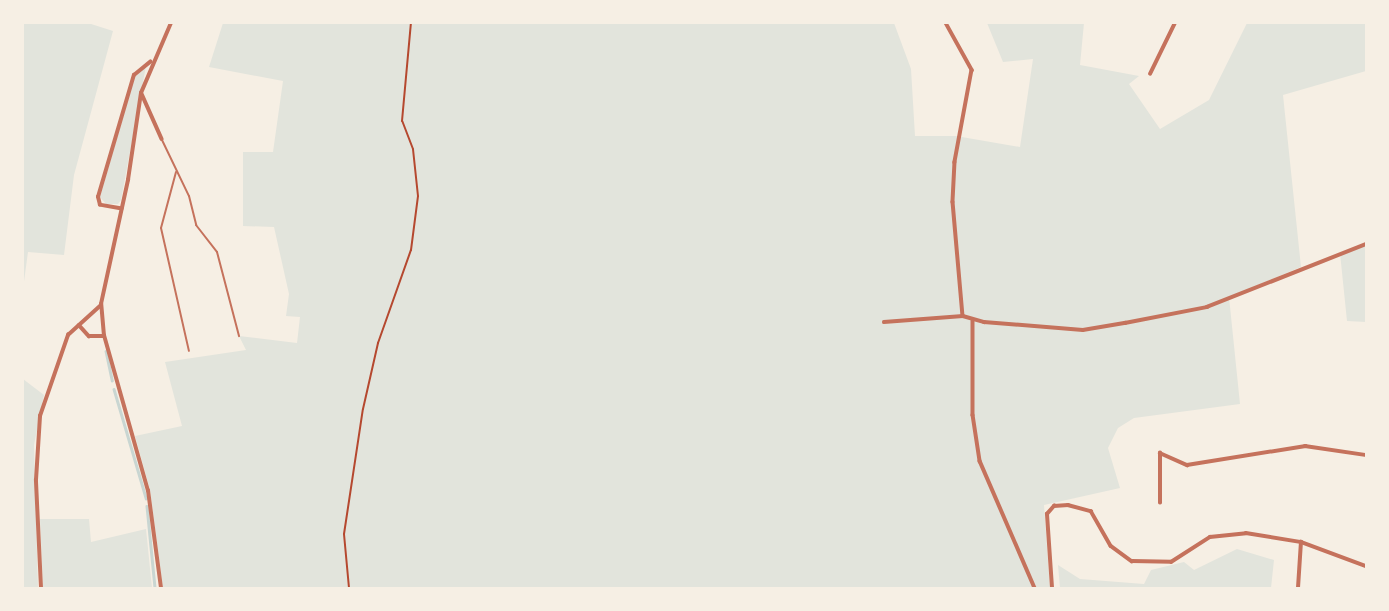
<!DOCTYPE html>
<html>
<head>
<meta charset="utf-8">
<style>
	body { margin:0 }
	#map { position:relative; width:1389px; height:611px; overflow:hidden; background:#f6efe4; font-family:Commissioner,sans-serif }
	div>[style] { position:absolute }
	.green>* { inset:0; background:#e2e4dc }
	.stream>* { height:2.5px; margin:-1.25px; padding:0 1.25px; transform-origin:1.25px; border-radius:1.25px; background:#c9d6d2 }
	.path>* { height:2px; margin:-1px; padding:0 1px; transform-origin:1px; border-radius:1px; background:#b5482f }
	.service>* { height:2px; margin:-1px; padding:0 1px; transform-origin:1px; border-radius:1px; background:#c5725c }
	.minor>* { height:3.5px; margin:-1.75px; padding:0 1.75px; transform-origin:1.75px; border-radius:1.75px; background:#c5725c }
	span { translate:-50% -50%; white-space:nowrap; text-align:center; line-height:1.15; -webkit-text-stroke:7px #f6efe4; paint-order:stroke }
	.frame { position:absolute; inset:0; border:24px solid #f6efe4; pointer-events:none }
</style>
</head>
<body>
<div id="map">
	<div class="green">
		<i style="clip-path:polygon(23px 23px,88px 23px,113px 31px,74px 175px,64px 255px,28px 252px,23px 289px)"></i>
		<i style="clip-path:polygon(223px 23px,894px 23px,911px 69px,915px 136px,956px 136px,1020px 147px,1033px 59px,1003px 62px,987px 23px,1084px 23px,1080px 65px,1139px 76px,1129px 84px,1160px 129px,1209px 100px,1247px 23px,1366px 23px,1366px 71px,1283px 95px,1301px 267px,1229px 297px,1240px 404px,1134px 418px,1118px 428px,1108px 448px,1120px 488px,1044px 505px,1050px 588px,163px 588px,150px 490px,135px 436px,182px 426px,165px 362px,246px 350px,239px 336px,297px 343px,300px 317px,286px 316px,289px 294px,274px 227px,243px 226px,243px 152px,273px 152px,283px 81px,209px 67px)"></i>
		<i style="clip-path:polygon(146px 66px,121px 200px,118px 204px,106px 204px,100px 197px,135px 76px)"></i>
		<i style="clip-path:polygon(1366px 246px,1366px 322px,1347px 321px,1340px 253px)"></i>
		<i style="clip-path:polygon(23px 379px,44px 395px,34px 445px,38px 588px,23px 588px)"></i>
		<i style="clip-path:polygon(40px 519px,89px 519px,91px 542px,146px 529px,152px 588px,43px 588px)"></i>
		<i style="clip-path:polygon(1237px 549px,1274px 560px,1271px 588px,1060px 588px,1058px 565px,1080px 579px,1144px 584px,1151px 570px,1184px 562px,1194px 570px)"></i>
	</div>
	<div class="stream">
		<i style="left:106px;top:351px;width:30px;rotate:78deg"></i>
		<i style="left:114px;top:389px;width:114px;rotate:73.6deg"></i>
		<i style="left:147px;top:506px;width:82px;rotate:84.4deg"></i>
	</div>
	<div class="path">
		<i style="left:349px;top:588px;width:54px;rotate:-95.3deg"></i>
		<i style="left:344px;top:534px;width:126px;rotate:-81.4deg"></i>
		<i style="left:363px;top:409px;width:68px;rotate:-77.2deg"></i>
		<i style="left:378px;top:343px;width:99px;rotate:-70.5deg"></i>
		<i style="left:411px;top:250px;width:54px;rotate:-82.6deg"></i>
		<i style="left:418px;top:196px;width:47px;rotate:-96.1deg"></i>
		<i style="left:413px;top:149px;width:30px;rotate:-111deg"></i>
		<i style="left:402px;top:121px;width:98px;rotate:-84.8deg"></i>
	</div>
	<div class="service">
		<i style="left:162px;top:140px;width:62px;rotate:64.3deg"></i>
		<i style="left:189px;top:196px;width:30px;rotate:76deg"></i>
		<i style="left:196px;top:225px;width:34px;rotate:52deg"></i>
		<i style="left:217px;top:252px;width:87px;rotate:75.3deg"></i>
		<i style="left:176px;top:172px;width:58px;rotate:105deg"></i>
		<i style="left:161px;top:228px;width:126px;rotate:77.2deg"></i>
	</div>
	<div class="minor">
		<i style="left:946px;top:23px;width:54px;rotate:61deg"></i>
		<i style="left:972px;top:70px;width:94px;rotate:100.5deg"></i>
		<i style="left:955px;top:162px;width:40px;rotate:92.9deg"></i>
		<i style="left:953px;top:202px;width:114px;rotate:85deg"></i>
		<i style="left:1150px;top:74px;width:57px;rotate:-63.9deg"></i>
		<i style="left:142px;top:94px;width:49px;rotate:66deg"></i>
		<i style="left:122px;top:209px;width:22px;rotate:-170deg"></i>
		<i style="left:100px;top:205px;width:8px;rotate:-104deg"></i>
		<i style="left:98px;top:197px;width:127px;rotate:-73.6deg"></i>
		<i style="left:134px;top:75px;width:21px;rotate:-39deg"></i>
		<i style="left:973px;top:321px;width:94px;rotate:90deg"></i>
		<i style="left:973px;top:415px;width:47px;rotate:81.3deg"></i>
		<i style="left:980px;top:461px;width:138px;rotate:66.6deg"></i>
		<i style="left:884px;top:322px;width:79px;rotate:-4.3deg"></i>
		<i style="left:963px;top:316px;width:22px;rotate:16deg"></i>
		<i style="left:984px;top:322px;width:99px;rotate:4.6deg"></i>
		<i style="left:1083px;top:330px;width:43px;rotate:-9.5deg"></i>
		<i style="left:1125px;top:323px;width:84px;rotate:-11deg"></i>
		<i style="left:1207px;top:307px;width:171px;rotate:-21.6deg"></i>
		<i style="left:79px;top:325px;width:15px;rotate:48deg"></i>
		<i style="left:89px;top:336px;width:15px"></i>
		<i style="left:1160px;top:503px;width:50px;rotate:-90deg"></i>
		<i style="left:1160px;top:453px;width:30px;rotate:24deg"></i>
		<i style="left:1187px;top:465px;width:120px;rotate:-9.1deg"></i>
		<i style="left:1305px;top:446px;width:62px;rotate:8.4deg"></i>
		<i style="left:41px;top:588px;width:108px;rotate:-92.7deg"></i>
		<i style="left:36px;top:480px;width:64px;rotate:-86.4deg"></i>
		<i style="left:40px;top:416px;width:86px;rotate:-70.9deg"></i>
		<i style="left:68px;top:335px;width:43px;rotate:-42.2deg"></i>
		<i style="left:161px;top:588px;width:98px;rotate:-97.6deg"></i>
		<i style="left:148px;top:491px;width:161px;rotate:-105.8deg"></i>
		<i style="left:104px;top:336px;width:32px;rotate:-95deg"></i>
		<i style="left:101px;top:304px;width:127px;rotate:-77.7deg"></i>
		<i style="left:128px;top:180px;width:88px;rotate:-81.5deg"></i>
		<i style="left:141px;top:93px;width:76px;rotate:-66.8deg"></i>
		<i style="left:1052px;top:588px;width:74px;rotate:-93.9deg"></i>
		<i style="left:1047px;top:514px;width:11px;rotate:-49deg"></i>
		<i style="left:1054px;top:506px;width:14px;rotate:-4deg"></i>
		<i style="left:1068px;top:505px;width:24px;rotate:15deg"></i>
		<i style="left:1091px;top:511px;width:40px;rotate:60.3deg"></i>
		<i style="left:1111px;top:546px;width:26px;rotate:36deg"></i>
		<i style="left:1132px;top:561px;width:39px;rotate:1deg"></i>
		<i style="left:1171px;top:562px;width:46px;rotate:-32.7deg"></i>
		<i style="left:1210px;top:537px;width:36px;rotate:-6deg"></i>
		<i style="left:1246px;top:533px;width:56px;rotate:9.3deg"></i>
		<i style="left:1301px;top:542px;width:69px;rotate:20.3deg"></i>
		<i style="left:1298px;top:588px;width:46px;rotate:-86.3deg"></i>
	</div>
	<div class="frame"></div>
</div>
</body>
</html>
